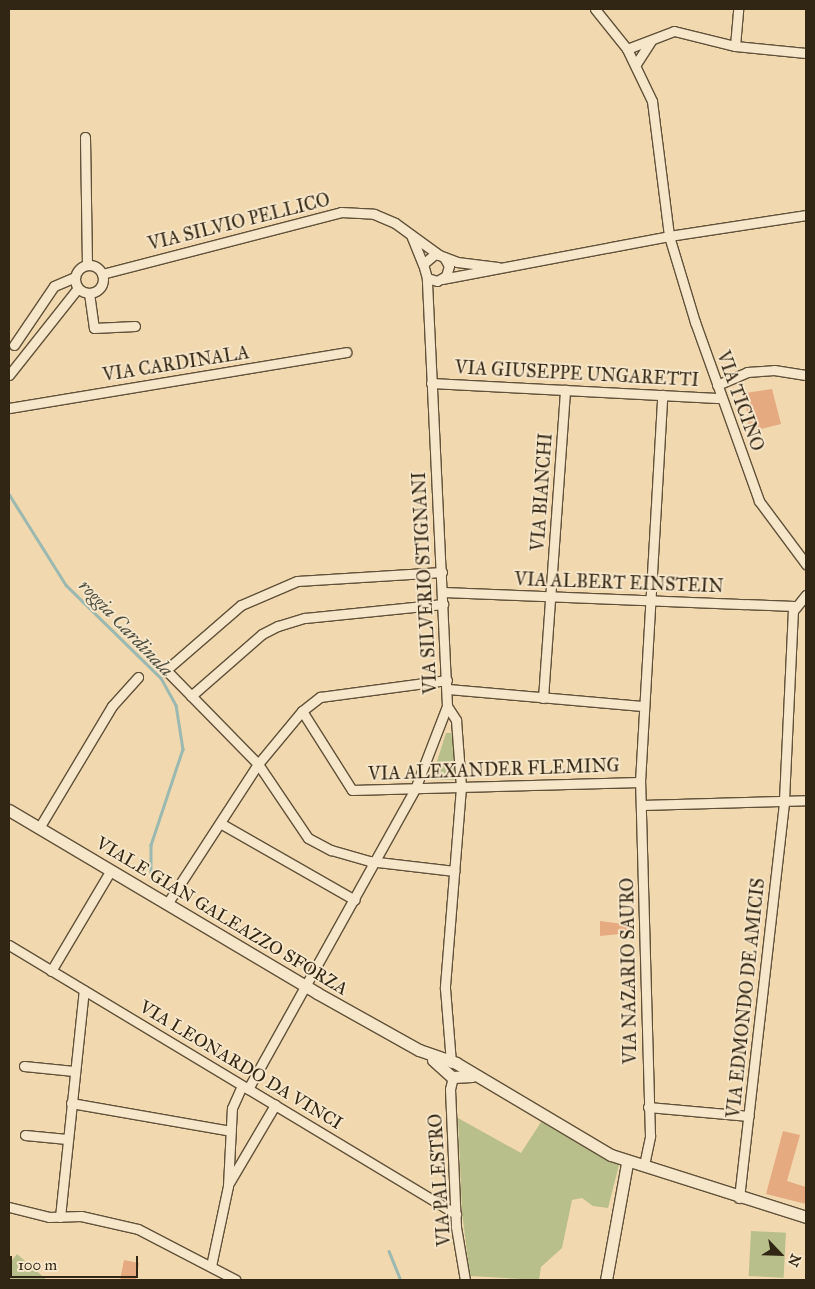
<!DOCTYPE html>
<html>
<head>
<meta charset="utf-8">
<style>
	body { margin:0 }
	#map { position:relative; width:815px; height:1289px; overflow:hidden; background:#f1d8ae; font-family:"IM FELL Great Primer",serif }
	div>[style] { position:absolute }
	.green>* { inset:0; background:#b9bf8b; transform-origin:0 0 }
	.stream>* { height:2.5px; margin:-1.25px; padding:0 1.25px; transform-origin:1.25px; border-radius:1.25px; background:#9bb9b0 }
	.building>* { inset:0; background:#e6aa81 }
	.roads { filter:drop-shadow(1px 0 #61523a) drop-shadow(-1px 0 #61523a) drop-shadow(0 1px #61523a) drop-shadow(0 -1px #61523a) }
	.street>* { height:9px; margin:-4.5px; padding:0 4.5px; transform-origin:4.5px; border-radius:4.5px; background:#f6e6ca }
	.street>.ring { margin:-4.5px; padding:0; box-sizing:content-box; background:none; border:9px solid #f6e6ca; border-radius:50% }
	.secondary>* { height:11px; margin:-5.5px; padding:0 5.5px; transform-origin:5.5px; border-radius:5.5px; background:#f6e6ca }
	span { translate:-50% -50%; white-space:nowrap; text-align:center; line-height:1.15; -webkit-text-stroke:4px #f6e6ca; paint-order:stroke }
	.street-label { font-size:18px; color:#312513 }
	.water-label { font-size:19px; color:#515142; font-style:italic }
	.frame { position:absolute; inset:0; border:10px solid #312513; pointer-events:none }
	.north { position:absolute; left:755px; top:1229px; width:50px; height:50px; -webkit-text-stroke:4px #f6e6ca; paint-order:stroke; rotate:114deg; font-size:14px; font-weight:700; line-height:20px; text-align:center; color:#312513 }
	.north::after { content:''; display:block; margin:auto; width:18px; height:22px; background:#312513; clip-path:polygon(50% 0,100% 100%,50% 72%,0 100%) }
	.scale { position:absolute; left:10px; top:1256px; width:128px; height:22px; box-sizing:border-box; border:2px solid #312513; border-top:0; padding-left:6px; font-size:15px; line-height:18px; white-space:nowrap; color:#312513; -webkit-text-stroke:4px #f6e6ca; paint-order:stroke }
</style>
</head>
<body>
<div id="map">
	<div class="green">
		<i style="clip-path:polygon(446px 733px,454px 733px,456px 780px,431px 780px)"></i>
		<i style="clip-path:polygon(458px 1118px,521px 1153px,541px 1122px,619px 1165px,608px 1208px,593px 1206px,582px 1198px,572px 1200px,562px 1248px,541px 1267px,539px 1280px,470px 1276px,462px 1212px)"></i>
		<i style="left:751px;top:1231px;width:35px;height:45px;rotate:3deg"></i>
		<i style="clip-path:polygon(17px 1254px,47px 1280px,9px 1280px,9px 1264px)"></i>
	</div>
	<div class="stream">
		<i style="left:9px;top:494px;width:107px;rotate:57.9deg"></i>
		<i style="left:66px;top:585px;width:133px;rotate:44.4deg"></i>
		<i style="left:161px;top:678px;width:31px;rotate:61deg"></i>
		<i style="left:176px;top:705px;width:45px;rotate:81deg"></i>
		<i style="left:183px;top:749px;width:101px;rotate:108.4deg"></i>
		<i style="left:151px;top:845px;width:34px;rotate:90deg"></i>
		<i style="left:389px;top:1251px;width:31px;rotate:68deg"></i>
	</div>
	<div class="building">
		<i style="clip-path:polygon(772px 389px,781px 424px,749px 432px,745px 393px)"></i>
		<i style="clip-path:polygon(600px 921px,630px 925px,629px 933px,600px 936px)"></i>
		<i style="clip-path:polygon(783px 1131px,800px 1135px,787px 1181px,806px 1187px,806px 1204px,766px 1194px)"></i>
		<i style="clip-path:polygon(124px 1260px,139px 1263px,136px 1280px,120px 1280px)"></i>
	</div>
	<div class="roads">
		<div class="street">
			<i style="left:595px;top:9px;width:51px;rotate:51.3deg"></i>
			<i style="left:627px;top:49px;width:58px;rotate:64.3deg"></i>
			<i style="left:652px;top:101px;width:136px;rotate:82.8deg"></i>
			<i style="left:669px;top:236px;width:90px;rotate:73.2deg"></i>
			<i style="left:695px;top:322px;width:190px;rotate:70.3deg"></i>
			<i style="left:759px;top:501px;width:79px;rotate:53.3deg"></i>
			<i style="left:735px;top:46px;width:37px;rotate:-85deg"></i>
			<i style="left:627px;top:49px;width:50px;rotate:-21deg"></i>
			<i style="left:674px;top:31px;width:63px;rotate:13.8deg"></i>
			<i style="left:735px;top:46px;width:71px;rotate:5.6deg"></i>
			<i style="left:636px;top:64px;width:27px;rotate:-57deg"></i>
			<i style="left:85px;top:137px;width:128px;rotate:89.1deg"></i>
			<i style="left:411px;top:235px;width:31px;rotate:68deg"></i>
			<i style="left:444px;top:257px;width:10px;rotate:61deg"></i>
			<i style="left:449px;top:266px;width:10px;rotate:107deg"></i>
			<i style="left:446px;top:276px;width:10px;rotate:151deg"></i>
			<i style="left:437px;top:281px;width:10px;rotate:-163deg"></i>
			<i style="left:427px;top:278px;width:15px;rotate:-106deg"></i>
			<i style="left:423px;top:264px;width:16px;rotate:-40deg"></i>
			<i style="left:435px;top:254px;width:4px;rotate:14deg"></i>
			<i style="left:439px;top:255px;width:19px;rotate:21deg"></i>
			<i style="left:457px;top:262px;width:41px;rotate:7deg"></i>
			<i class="ring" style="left:75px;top:265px;width:19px;height:19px"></i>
			<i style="left:102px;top:274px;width:247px;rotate:-14.5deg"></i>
			<i style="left:341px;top:212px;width:33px;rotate:3deg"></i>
			<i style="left:374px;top:214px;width:23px;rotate:23deg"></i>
			<i style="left:395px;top:223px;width:54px;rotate:36deg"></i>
			<i style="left:442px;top:279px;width:231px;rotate:-10.7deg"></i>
			<i style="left:669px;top:236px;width:139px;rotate:-8.7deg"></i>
			<i style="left:89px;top:293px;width:35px;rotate:82deg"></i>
			<i style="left:94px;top:328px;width:41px;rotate:-2.8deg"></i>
			<i style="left:14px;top:345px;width:71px;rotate:-55.9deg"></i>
			<i style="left:54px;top:286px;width:23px;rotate:-23deg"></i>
			<i style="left:9px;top:375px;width:111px;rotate:-51.6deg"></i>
			<i style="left:431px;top:383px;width:291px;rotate:3deg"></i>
			<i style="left:717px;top:385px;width:33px;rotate:-23deg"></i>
			<i style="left:747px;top:372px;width:27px;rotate:-4deg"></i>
			<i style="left:774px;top:370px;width:32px;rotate:9deg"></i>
			<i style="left:9px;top:408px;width:342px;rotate:-9.4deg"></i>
			<i style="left:442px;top:572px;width:145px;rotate:176.4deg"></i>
			<i style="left:297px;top:581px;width:61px;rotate:156.8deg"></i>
			<i style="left:241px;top:605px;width:99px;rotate:139.1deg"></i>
			<i style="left:166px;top:670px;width:132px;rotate:45.6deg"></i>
			<i style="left:258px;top:764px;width:89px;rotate:56deg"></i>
			<i style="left:308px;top:838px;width:26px;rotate:28deg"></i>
			<i style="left:331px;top:850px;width:40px;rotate:16deg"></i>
			<i style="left:369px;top:861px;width:86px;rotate:6.7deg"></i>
			<i style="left:443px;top:592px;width:351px;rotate:2.3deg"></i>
			<i style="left:448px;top:689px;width:195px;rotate:5deg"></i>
			<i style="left:191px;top:696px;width:94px;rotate:-41.1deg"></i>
			<i style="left:262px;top:634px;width:18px;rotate:-27deg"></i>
			<i style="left:278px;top:626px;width:28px;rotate:-17deg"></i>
			<i style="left:305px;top:618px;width:139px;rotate:-5.8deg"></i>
			<i style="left:543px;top:698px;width:309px;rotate:-85.9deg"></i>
			<i style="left:447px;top:706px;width:17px;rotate:57deg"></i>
			<i style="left:456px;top:720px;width:67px;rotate:85.7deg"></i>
			<i style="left:461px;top:787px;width:202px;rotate:94.6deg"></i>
			<i style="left:445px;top:988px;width:75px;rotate:85.4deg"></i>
			<i style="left:302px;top:711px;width:93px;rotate:57.7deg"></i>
			<i style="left:352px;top:790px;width:288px;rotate:-1.6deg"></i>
			<i style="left:642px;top:805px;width:164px;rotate:-1.7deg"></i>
			<i style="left:220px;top:823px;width:155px;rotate:29.7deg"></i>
			<i style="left:39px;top:828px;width:142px;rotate:-59.1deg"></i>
			<i style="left:112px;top:706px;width:39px;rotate:-48deg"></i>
			<i style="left:167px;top:904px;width:167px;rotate:-57deg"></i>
			<i style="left:258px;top:764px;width:69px;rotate:-50.3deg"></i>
			<i style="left:302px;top:711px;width:23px;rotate:-38deg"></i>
			<i style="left:320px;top:697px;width:128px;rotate:-7.6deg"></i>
			<i style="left:9px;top:945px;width:522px;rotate:31.04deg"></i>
			<i style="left:51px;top:971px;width:117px;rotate:-59.3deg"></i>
			<i style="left:24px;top:1066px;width:50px;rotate:5.7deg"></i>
			<i style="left:453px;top:1077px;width:12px;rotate:104deg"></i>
			<i style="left:450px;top:1089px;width:138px;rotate:87.5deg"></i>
			<i style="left:456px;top:1227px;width:54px;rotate:80.4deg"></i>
			<i style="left:248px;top:1089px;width:343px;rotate:-60.9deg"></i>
			<i style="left:415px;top:789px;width:89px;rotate:-68.9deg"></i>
			<i style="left:447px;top:706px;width:428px;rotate:-92.7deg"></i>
			<i style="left:71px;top:1103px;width:162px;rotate:9.9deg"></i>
			<i style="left:648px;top:1107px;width:101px;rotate:5.1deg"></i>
			<i style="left:25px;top:1135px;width:42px;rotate:5.4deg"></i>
			<i style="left:644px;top:1165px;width:30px;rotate:-78deg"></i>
			<i style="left:650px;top:1136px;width:354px;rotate:-91.6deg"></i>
			<i style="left:640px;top:782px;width:388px;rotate:-86.7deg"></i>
			<i style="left:229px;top:1183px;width:91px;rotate:-59.5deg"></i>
			<i style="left:739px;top:1198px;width:401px;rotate:-83.5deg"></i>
			<i style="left:784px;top:800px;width:189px;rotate:-87.3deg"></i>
			<i style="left:793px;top:611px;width:21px;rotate:-51deg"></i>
			<i style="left:9px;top:1207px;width:41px;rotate:14deg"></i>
			<i style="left:49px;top:1217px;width:32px;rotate:-2deg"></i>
			<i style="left:81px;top:1216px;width:58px;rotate:12.8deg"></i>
			<i style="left:138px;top:1229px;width:110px;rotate:27.5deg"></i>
			<i style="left:60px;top:1217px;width:228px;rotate:-84deg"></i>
			<i style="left:211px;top:1266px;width:82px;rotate:-78deg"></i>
			<i style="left:228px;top:1186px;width:78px;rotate:-87.1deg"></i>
			<i style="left:232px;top:1108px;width:24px;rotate:-66deg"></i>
		</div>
		<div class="secondary">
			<i style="left:9px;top:810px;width:358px;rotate:30.7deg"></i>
			<i style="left:317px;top:993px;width:117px;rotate:29.2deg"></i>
			<i style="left:419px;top:1050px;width:39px;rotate:19deg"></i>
			<i style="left:456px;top:1063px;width:180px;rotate:30.7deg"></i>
			<i style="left:611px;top:1155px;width:205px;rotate:17.6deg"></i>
			<i style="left:433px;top:1060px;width:25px;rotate:42deg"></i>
			<i style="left:452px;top:1077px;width:20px;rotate:-3deg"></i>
			<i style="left:606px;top:1280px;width:119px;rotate:-79.8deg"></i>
		</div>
	</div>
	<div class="street-label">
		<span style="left:239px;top:222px;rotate:-14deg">VIA SILVIO PELLICO</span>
		<span style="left:176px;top:364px;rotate:-9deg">VIA CARDINALA</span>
		<span style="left:577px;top:374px;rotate:3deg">VIA GIUSEPPE UNGARETTI</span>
		<span style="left:740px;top:401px;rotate:70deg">VIA TICINO</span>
		<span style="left:542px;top:492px;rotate:-86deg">VIA BIANCHI</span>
		<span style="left:425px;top:583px;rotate:-93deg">VIA SILVERIO STIGNANI</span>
		<span style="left:619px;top:583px;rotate:2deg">VIA ALBERT EINSTEIN</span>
		<span style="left:494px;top:770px;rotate:-2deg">VIA ALEXANDER FLEMING</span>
		<span style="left:222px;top:916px;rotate:31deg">VIALE GIAN GALEAZZO SFORZA</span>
		<span style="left:629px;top:971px;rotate:-91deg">VIA NAZARIO SAURO</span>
		<span style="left:746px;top:998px;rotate:-84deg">VIA EDMONDO DE AMICIS</span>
		<span style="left:241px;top:1065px;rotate:31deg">VIA LEONARDO DA VINCI</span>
		<span style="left:440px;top:1180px;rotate:-94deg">VIA PALESTRO</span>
	</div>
	<div class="water-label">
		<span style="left:126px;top:628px;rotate:46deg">roggia Cardinala</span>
	</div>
	<div class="frame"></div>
	<div class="north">N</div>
	<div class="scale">100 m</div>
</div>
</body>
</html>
